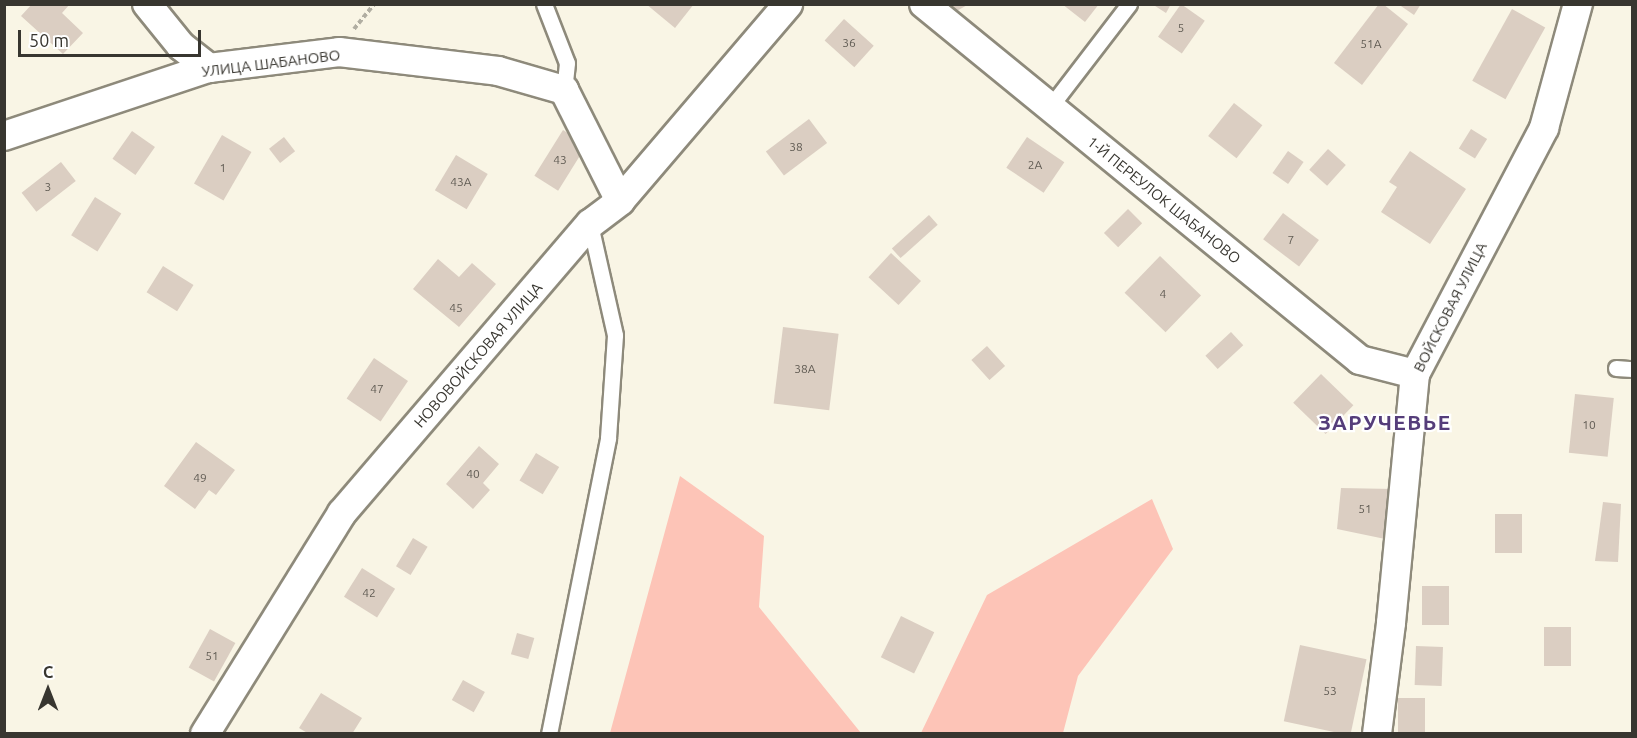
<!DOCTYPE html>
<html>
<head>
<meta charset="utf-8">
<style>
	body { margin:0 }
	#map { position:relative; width:1637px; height:738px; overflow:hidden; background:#f9f5e5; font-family:Ubuntu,sans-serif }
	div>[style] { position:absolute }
	.green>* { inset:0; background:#fdc4b7 }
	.building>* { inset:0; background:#dbcec2; transform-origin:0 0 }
	.path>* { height:4px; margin-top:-2px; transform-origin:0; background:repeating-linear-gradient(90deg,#b1aea2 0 4.5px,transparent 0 7.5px) }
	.roads { filter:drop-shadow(2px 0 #8e8a7b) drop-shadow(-2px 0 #8e8a7b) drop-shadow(0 2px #8e8a7b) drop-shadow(0 -2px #8e8a7b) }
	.service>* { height:15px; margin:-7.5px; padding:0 7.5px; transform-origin:7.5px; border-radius:7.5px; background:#fff }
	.minor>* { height:28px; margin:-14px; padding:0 14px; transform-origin:14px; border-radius:14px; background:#fff }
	span { translate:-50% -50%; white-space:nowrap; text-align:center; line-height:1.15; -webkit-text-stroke:4.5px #fff; paint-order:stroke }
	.number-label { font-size:12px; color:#615c54 }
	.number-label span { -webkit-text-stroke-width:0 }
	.street-label { font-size:15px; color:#383630 }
	.district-label { font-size:21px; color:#553d7a; font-weight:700; letter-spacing:1.5px }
	.frame { position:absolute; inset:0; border:6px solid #383630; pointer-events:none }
	.north { position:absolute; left:18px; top:660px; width:60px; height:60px; -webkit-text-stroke:4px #fff; paint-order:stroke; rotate:0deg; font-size:16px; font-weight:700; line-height:24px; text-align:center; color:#383630 }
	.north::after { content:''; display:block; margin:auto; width:21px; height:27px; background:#383630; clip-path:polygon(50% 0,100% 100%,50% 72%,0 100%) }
	.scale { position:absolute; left:18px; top:30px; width:183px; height:27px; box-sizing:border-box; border:3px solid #383630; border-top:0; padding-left:8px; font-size:18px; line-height:21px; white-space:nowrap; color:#383630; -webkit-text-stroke:4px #fff; paint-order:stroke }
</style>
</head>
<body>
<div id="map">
	<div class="green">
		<i style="clip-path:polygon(680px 476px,764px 536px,759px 607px,861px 733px,610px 733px)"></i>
		<i style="clip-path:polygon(1152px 499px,1173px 549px,1078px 676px,1063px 733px,921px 733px,987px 595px)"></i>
	</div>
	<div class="building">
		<i style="clip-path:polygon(32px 4px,70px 4px,62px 13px,83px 33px,63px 54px,21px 16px)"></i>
		<i style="clip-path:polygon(646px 4px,694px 4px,675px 28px)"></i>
		<i style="clip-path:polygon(951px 4px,969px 4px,955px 12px)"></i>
		<i style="clip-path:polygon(1062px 4px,1099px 4px,1085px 22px)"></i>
		<i style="clip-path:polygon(1152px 4px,1171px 4px,1166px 13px)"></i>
		<i style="left:1181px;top:4px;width:29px;height:40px;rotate:35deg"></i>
		<i style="clip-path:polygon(1379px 4px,1383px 4px,1408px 24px,1362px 85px,1334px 63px)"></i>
		<i style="clip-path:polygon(1398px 4px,1421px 4px,1414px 15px)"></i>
		<i style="left:1512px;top:9px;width:38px;height:82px;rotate:29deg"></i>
		<i style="left:844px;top:19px;width:40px;height:29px;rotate:42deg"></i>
		<i style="left:1234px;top:103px;width:36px;height:42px;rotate:38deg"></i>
		<i style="left:809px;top:119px;width:30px;height:54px;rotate:53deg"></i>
		<i style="left:1471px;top:129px;width:19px;height:23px;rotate:32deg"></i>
		<i style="left:563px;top:130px;width:28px;height:54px;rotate:32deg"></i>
		<i style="left:132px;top:131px;width:28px;height:34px;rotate:35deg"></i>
		<i style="left:222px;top:135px;width:34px;height:56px;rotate:30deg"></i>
		<i style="left:284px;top:137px;width:18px;height:19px;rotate:52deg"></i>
		<i style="left:1027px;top:137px;width:45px;height:37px;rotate:34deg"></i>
		<i style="left:1328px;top:149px;width:24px;height:28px;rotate:42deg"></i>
		<i style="left:1288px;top:151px;width:19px;height:27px;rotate:35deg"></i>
		<i style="clip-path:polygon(1410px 151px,1466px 189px,1430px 244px,1381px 212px,1397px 187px,1389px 182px)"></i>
		<i style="left:456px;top:155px;width:37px;height:41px;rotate:31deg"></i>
		<i style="left:61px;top:162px;width:24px;height:50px;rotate:52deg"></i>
		<i style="left:95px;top:197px;width:31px;height:45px;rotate:32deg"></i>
		<i style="left:1128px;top:209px;width:20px;height:34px;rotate:45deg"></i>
		<i style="left:1283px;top:213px;width:45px;height:33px;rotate:37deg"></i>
		<i style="left:929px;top:215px;width:13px;height:50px;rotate:48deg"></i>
		<i style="left:891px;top:253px;width:41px;height:33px;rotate:43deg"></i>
		<i style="left:1160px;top:256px;width:57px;height:51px;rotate:44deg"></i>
		<i style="clip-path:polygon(438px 259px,459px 277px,472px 263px,496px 284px,459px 327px,413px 289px)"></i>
		<i style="left:163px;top:266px;width:36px;height:31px;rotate:32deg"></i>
		<i style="left:783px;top:327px;width:56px;height:77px;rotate:7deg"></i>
		<i style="left:1231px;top:332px;width:18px;height:35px;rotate:47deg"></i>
		<i style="left:987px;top:346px;width:27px;height:21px;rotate:48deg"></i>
		<i style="left:374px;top:358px;width:41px;height:49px;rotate:34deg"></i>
		<i style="left:1321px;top:374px;width:45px;height:40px;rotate:44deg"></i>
		<i style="left:1575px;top:394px;width:39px;height:59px;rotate:6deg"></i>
		<i style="clip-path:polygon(196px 442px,235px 470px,216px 495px,209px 490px,195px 509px,164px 486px)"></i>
		<i style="clip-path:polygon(479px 446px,499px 464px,483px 483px,490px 490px,473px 509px,446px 484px)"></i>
		<i style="left:536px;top:453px;width:27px;height:32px;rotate:31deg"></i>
		<i style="clip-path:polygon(1341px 488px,1393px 489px,1390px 540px,1337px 529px)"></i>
		<i style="clip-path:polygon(1603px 502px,1621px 504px,1618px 562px,1595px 561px)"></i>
		<i style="left:1495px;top:514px;width:27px;height:39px"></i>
		<i style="left:413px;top:538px;width:17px;height:33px;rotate:31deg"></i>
		<i style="left:362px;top:568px;width:39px;height:34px;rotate:32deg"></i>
		<i style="left:1422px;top:586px;width:27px;height:39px"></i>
		<i style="left:901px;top:616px;width:37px;height:46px;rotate:26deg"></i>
		<i style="left:1544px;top:627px;width:27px;height:39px"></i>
		<i style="left:210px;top:629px;width:29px;height:44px;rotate:29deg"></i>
		<i style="left:517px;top:633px;width:18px;height:22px;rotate:16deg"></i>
		<i style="left:1300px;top:645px;width:68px;height:78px;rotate:12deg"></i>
		<i style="left:1416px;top:646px;width:27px;height:39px;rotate:2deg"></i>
		<i style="left:463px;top:680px;width:25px;height:23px;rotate:29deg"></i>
		<i style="clip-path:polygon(321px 693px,362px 718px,352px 734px,309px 734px,299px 728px)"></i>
		<i style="left:1398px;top:698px;width:27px;height:36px"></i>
	</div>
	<div class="path">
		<i style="left:354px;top:29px;width:32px;rotate:-51deg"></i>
	</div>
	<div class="roads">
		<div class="service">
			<i style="left:544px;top:4px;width:63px;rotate:68.7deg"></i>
			<i style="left:567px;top:63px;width:27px;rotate:96deg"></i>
			<i style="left:1050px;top:107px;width:130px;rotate:-52.5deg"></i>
			<i style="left:1616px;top:368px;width:16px;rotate:4deg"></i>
			<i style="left:549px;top:734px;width:302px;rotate:-78.7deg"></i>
			<i style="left:608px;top:438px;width:103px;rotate:-86.1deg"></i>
			<i style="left:615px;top:335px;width:114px;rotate:-102.7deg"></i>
		</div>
		<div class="minor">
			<i style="left:147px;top:4px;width:54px;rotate:51deg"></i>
			<i style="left:181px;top:46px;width:36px;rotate:38deg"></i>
			<i style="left:924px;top:4px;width:563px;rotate:39.23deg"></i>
			<i style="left:1360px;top:360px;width:57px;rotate:14.3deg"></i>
			<i style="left:4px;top:136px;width:216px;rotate:-18.4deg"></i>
			<i style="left:209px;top:68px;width:131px;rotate:-7deg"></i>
			<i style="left:339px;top:52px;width:160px;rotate:6.8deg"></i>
			<i style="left:498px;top:71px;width:69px;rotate:16.1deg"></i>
			<i style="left:564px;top:90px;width:124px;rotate:63.2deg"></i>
			<i style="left:205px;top:734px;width:260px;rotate:-58.2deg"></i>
			<i style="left:342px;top:513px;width:381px;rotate:-49.4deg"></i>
			<i style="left:590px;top:224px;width:38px;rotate:-37deg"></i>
			<i style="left:620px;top:201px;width:259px;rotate:-49.5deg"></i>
			<i style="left:1377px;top:734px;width:112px;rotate:-82.8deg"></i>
			<i style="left:1391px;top:623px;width:250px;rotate:-84.5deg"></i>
			<i style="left:1415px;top:374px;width:278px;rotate:-62.3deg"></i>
			<i style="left:1544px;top:128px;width:129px;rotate:-74.7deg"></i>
		</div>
	</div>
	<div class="number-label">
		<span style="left:1181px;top:28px">5</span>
		<span style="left:849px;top:43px">36</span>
		<span style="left:1371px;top:44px">51А</span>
		<span style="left:796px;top:147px">38</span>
		<span style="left:560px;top:160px">43</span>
		<span style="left:1035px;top:165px">2А</span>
		<span style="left:223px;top:168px">1</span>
		<span style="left:461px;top:182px">43А</span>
		<span style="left:48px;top:187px">3</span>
		<span style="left:1291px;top:240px">7</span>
		<span style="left:1163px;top:294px">4</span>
		<span style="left:456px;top:308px">45</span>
		<span style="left:805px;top:369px">38А</span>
		<span style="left:377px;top:389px">47</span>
		<span style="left:1589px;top:425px">10</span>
		<span style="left:473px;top:474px">40</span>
		<span style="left:200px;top:478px">49</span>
		<span style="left:1365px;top:509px">51</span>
		<span style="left:369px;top:593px">42</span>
		<span style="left:212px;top:656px">51</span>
		<span style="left:1330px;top:691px">53</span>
	</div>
	<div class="street-label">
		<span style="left:271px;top:63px;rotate:-7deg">УЛИЦА ШАБАНОВО</span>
		<span style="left:1164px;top:200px;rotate:39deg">1-Й ПЕРЕУЛОК ШАБАНОВО</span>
		<span style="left:1450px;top:307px;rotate:-63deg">ВОЙСКОВАЯ УЛИЦА</span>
		<span style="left:478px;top:355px;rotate:-49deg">НОВОВОЙСКОВАЯ УЛИЦА</span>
	</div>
	<div class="district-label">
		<span style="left:1385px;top:422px">ЗАРУЧЕВЬЕ</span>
	</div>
	<div class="frame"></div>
	<div class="north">С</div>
	<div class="scale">50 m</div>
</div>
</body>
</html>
